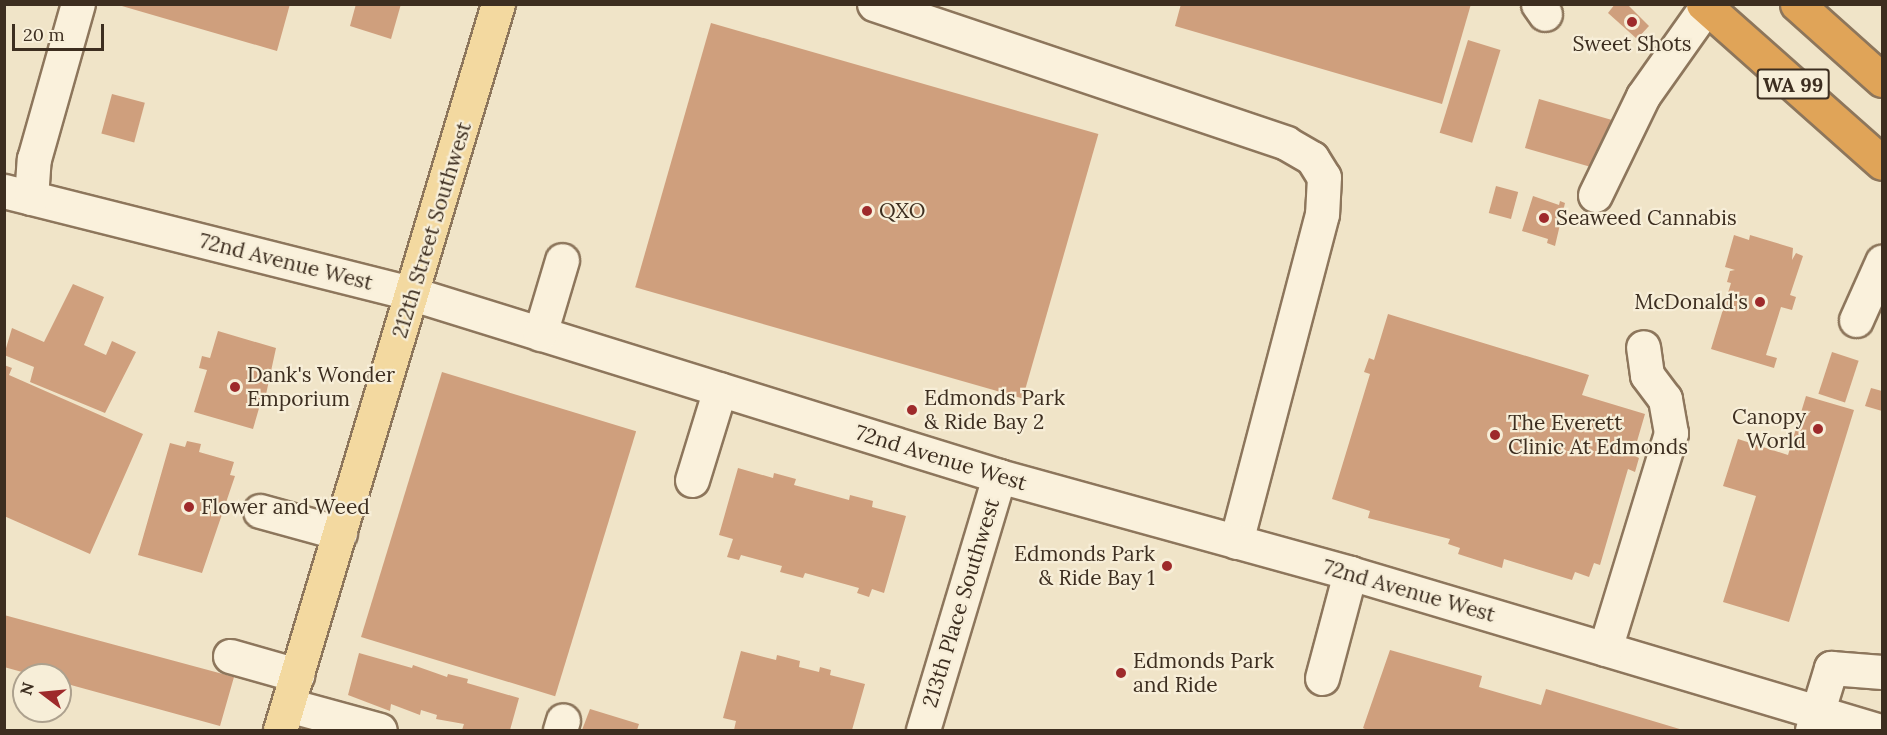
<!DOCTYPE html>
<html>
<head>
<meta charset="utf-8">
<style>
	body { margin:0 }
	#map { position:relative; width:1887px; height:735px; overflow:hidden; background:#f0e4c8; font-family:Lora,serif }
	div>[style] { position:absolute }
	.building>* { inset:0; background:#cf9f7d; transform-origin:0 0 }
	.roads { filter:drop-shadow(2px 0 #8d765c) drop-shadow(-2px 0 #8d765c) drop-shadow(0 2px #8d765c) drop-shadow(0 -2px #8d765c) }
	.minor>* { height:33px; margin:-16.5px; padding:0 16.5px; transform-origin:16.5px; border-radius:16.5px; background:#faf1dc }
	.major>* { height:33px; margin:-16.5px; padding:0 16.5px; transform-origin:16.5px; border-radius:16.5px; background:#f3d9a0 }
	.highway>* { height:33px; margin:-16.5px; padding:0 16.5px; transform-origin:16.5px; border-radius:16.5px; background:#e0a458 }
	.dots>* { width:16px; height:16px; translate:-50% -50%; box-sizing:border-box; border:3px solid #f7eed8; border-radius:50% }
	span { translate:-50% -50%; white-space:nowrap; text-align:center; line-height:1.15; -webkit-text-stroke:4.5px #f7eed8; paint-order:stroke }
	.shield-label span { padding:2px 4px; background:#f7eed8; border:2px solid; border-radius:4px; -webkit-text-stroke-width:0 }
	.shield-label { font-size:20px; color:#3d2e20; font-weight:700 }
	.poi-label { font-size:21px; color:#3d2e20 }
	.left { translate:0 -50%; text-align:left }
	.right { translate:-100% -50%; text-align:right }
	.street-label { font-size:21px; color:#3d2e20 }
	.frame { position:absolute; inset:0; border:6px solid #3d2e20; pointer-events:none }
	.north { position:absolute; left:12px; top:663px; width:60px; height:60px; box-sizing:border-box; background:#f7eed8; border:2px solid #ada18e; border-radius:50%; rotate:286deg; font-size:16px; font-weight:700; line-height:24px; text-align:center; color:#3d2e20 }
	.north::after { content:''; display:block; margin:auto; width:21px; height:27px; background:#9e2a2b; clip-path:polygon(50% 0,100% 100%,50% 72%,0 100%) }
	.scale { position:absolute; left:12px; top:24px; width:92px; height:27px; box-sizing:border-box; border:3px solid #3d2e20; border-top:0; padding-left:8px; font-size:18px; line-height:21px; white-space:nowrap; color:#3d2e20; -webkit-text-stroke:4px #f7eed8; paint-order:stroke }
</style>
</head>
<body>
<div id="map">
	<div class="building">
		<i style="clip-path:polygon(115px 4px,290px 4px,277px 51px)"></i>
		<i style="clip-path:polygon(356px 4px,401px 4px,391px 39px,350px 26px)"></i>
		<i style="clip-path:polygon(1181px 4px,1471px 4px,1442px 104px,1175px 26px)"></i>
		<i style="clip-path:polygon(1615px 4px,1628px 5px,1649px 26px,1637px 39px,1608px 13px)"></i>
		<i style="left:711px;top:23px;width:403px;height:275px;rotate:16deg"></i>
		<i style="left:1468px;top:40px;width:34px;height:97px;rotate:17deg"></i>
		<i style="left:112px;top:94px;width:34px;height:41px;rotate:15deg"></i>
		<i style="left:1539px;top:99px;width:75px;height:51px;rotate:16deg"></i>
		<i style="left:1496px;top:186px;width:23px;height:28px;rotate:15deg"></i>
		<i style="clip-path:polygon(1533px 196px,1559px 205px,1560px 201px,1565px 203px,1555px 246px,1547px 243px,1548px 239px,1522px 231px)"></i>
		<i style="clip-path:polygon(1734px 235px,1749px 240px,1750px 235px,1793px 248px,1792px 260px,1796px 253px,1803px 256px,1790px 295px,1796px 297px,1792px 310px,1781px 307px,1766px 355px,1777px 358px,1774px 368px,1711px 349px,1731px 283px,1727px 282px,1730px 271px,1735px 270px,1725px 267px)"></i>
		<i style="clip-path:polygon(73px 284px,104px 297px,84px 345px,106px 355px,112px 341px,136px 352px,105px 413px,30px 382px,34px 367px,4px 355px,12px 328px,44px 342px)"></i>
		<i style="clip-path:polygon(1388px 314px,1589px 375px,1582px 395px,1645px 414px,1633px 455px,1639px 458px,1635px 472px,1628px 469px,1600px 565px,1594px 563px,1589px 577px,1575px 572px,1572px 580px,1504px 559px,1502px 568px,1458px 554px,1460px 548px,1448px 544px,1450px 539px,1368px 518px,1370px 511px,1332px 499px,1370px 374px,1364px 372px,1369px 358px,1374px 360px)"></i>
		<i style="clip-path:polygon(218px 331px,276px 348px,265px 399px,262px 398px,253px 429px,194px 412px,207px 370px,199px 368px,202px 356px,210px 358px)"></i>
		<i style="left:1832px;top:352px;width:28px;height:44px;rotate:18deg"></i>
		<i style="clip-path:polygon(4px 365px,12px 368px,9px 375px,143px 434px,90px 554px,4px 516px)"></i>
		<i style="left:442px;top:372px;width:203px;height:277px;rotate:17deg"></i>
		<i style="clip-path:polygon(1871px 388px,1882px 391px,1882px 411px,1865px 406px)"></i>
		<i style="clip-path:polygon(1806px 396px,1854px 410px,1789px 622px,1723px 602px,1756px 496px,1723px 486px,1738px 439px,1788px 455px)"></i>
		<i style="clip-path:polygon(187px 441px,201px 444px,199px 452px,234px 462px,230px 475px,235px 476px,202px 573px,138px 555px,170px 443px,185px 447px)"></i>
		<i style="clip-path:polygon(738px 468px,773px 478px,774px 473px,796px 479px,794px 485px,849px 500px,850px 495px,873px 501px,872px 507px,906px 516px,884px 593px,872px 589px,869px 597px,857px 593px,859px 588px,805px 573px,803px 578px,780px 572px,782px 566px,741px 555px,739px 560px,727px 557px,733px 539px,719px 535px)"></i>
		<i style="clip-path:polygon(4px 615px,234px 677px,220px 726px,60px 682px,60px 675px,33px 675px,4px 667px)"></i>
		<i style="clip-path:polygon(1390px 650px,1482px 676px,1479px 687px,1541px 705px,1546px 689px,1683px 730px,1367px 730px,1363px 728px)"></i>
		<i style="clip-path:polygon(741px 651px,776px 660px,777px 655px,800px 661px,799px 667px,819px 672px,820px 667px,831px 670px,830px 675px,865px 684px,852px 730px,734px 730px,736px 721px,723px 718px)"></i>
		<i style="clip-path:polygon(359px 653px,412px 668px,413px 665px,447px 677px,448px 674px,468px 679px,467px 683px,519px 698px,510px 730px,462px 730px,464px 724px,436px 719px,437px 715px,421px 710px,420px 715px,391px 704px,390px 711px,348px 695px)"></i>
		<i style="clip-path:polygon(590px 709px,639px 724px,637px 730px,582px 730px)"></i>
	</div>
	<div class="roads">
		<div class="minor">
			<i style="left:874px;top:4px;width:435px;rotate:18.6deg"></i>
			<i style="left:1286px;top:143px;width:30px;rotate:30deg"></i>
			<i style="left:1312px;top:158px;width:22px;rotate:58deg"></i>
			<i style="left:1324px;top:177px;width:37px;rotate:93deg"></i>
			<i style="left:1322px;top:214px;width:339px;rotate:104.7deg"></i>
			<i style="left:1538px;top:4px;width:12px;rotate:55deg"></i>
			<i style="left:4px;top:191px;width:422px;rotate:14.1deg"></i>
			<i style="left:413px;top:294px;width:614px;rotate:17.25deg"></i>
			<i style="left:999px;top:476px;width:364px;rotate:15.4deg"></i>
			<i style="left:1350px;top:573px;width:550px;rotate:16.59deg"></i>
			<i style="left:1595px;top:195px;width:110px;rotate:-64.1deg"></i>
			<i style="left:1643px;top:96px;width:109px;rotate:-54.7deg"></i>
			<i style="left:31px;top:198px;width:39px;rotate:-86deg"></i>
			<i style="left:34px;top:159px;width:161px;rotate:-74.2deg"></i>
			<i style="left:1856px;top:320px;width:64px;rotate:-65.9deg"></i>
			<i style="left:540px;top:334px;width:77px;rotate:-73.4deg"></i>
			<i style="left:692px;top:480px;width:95px;rotate:-72.9deg"></i>
			<i style="left:260px;top:511px;width:83px;rotate:15.4deg"></i>
			<i style="left:1605px;top:649px;width:226px;rotate:-73deg"></i>
			<i style="left:1671px;top:433px;width:35px;rotate:-100deg"></i>
			<i style="left:1665px;top:399px;width:30px;rotate:-127deg"></i>
			<i style="left:1647px;top:375px;width:28px;rotate:-98deg"></i>
			<i style="left:230px;top:656px;width:70px;rotate:15.8deg"></i>
			<i style="left:1322px;top:678px;width:109px;rotate:-75.1deg"></i>
			<i style="left:288px;top:705px;width:95px;rotate:15.2deg"></i>
			<i style="left:560px;top:730px;width:10px;rotate:-73deg"></i>
			<i style="left:923px;top:730px;width:265px;rotate:-73.3deg"></i>
			<i style="left:1812px;top:730px;width:65px;rotate:-73deg"></i>
			<i style="left:1831px;top:668px;width:51px;rotate:4.5deg"></i>
		</div>
		<div class="major">
			<i style="left:280px;top:730px;width:758px;rotate:-73.29deg"></i>
		</div>
		<div class="highway">
			<i style="left:1703px;top:4px;width:239px;rotate:41.6deg"></i>
			<i style="left:1797px;top:4px;width:114px;rotate:41.8deg"></i>
		</div>
	</div>
	<div class="dots">
		<i style="left:1632px;top:22px;background:#9e2a2b"></i>
		<i style="left:867px;top:211px;background:#9e2a2b"></i>
		<i style="left:1544px;top:218px;background:#9e2a2b"></i>
		<i style="left:1760px;top:302px;background:#9e2a2b"></i>
		<i style="left:235px;top:387px;background:#9e2a2b"></i>
		<i style="left:912px;top:410px;background:#9e2a2b"></i>
		<i style="left:1818px;top:429px;background:#9e2a2b"></i>
		<i style="left:1495px;top:435px;background:#9e2a2b"></i>
		<i style="left:189px;top:507px;background:#9e2a2b"></i>
		<i style="left:1167px;top:566px;background:#9e2a2b"></i>
		<i style="left:1121px;top:673px;background:#9e2a2b"></i>
	</div>
	<div class="shield-label">
		<span style="left:1793px;top:84px">WA 99</span>
	</div>
	<div class="poi-label">
		<span style="left:1632px;top:44px">Sweet Shots</span>
		<span class="left" style="left:879px;top:211px">QXO</span>
		<span class="left" style="left:1556px;top:218px">Seaweed Cannabis</span>
		<span class="right" style="left:1748px;top:302px">McDonald's</span>
		<span class="left" style="left:247px;top:387px">Dank's Wonder<br>Emporium</span>
		<span class="left" style="left:924px;top:410px">Edmonds Park<br>&amp; Ride Bay 2</span>
		<span class="right" style="left:1806px;top:429px">Canopy<br>World</span>
		<span class="left" style="left:1508px;top:435px">The Everett<br>Clinic At Edmonds</span>
		<span class="left" style="left:201px;top:507px">Flower and Weed</span>
		<span class="right" style="left:1155px;top:566px">Edmonds Park<br>&amp; Ride Bay 1</span>
		<span class="left" style="left:1133px;top:673px">Edmonds Park<br>and Ride</span>
	</div>
	<div class="street-label">
		<span style="left:432px;top:230px;rotate:-73deg">212th Street Southwest</span>
		<span style="left:286px;top:262px;rotate:14deg">72nd Avenue West</span>
		<span style="left:941px;top:458px;rotate:17deg">72nd Avenue West</span>
		<span style="left:1409px;top:591px;rotate:16deg">72nd Avenue West</span>
		<span style="left:961px;top:603px;rotate:-73deg">213th Place Southwest</span>
	</div>
	<div class="frame"></div>
	<div class="north">N</div>
	<div class="scale">20 m</div>
</div>
</body>
</html>
